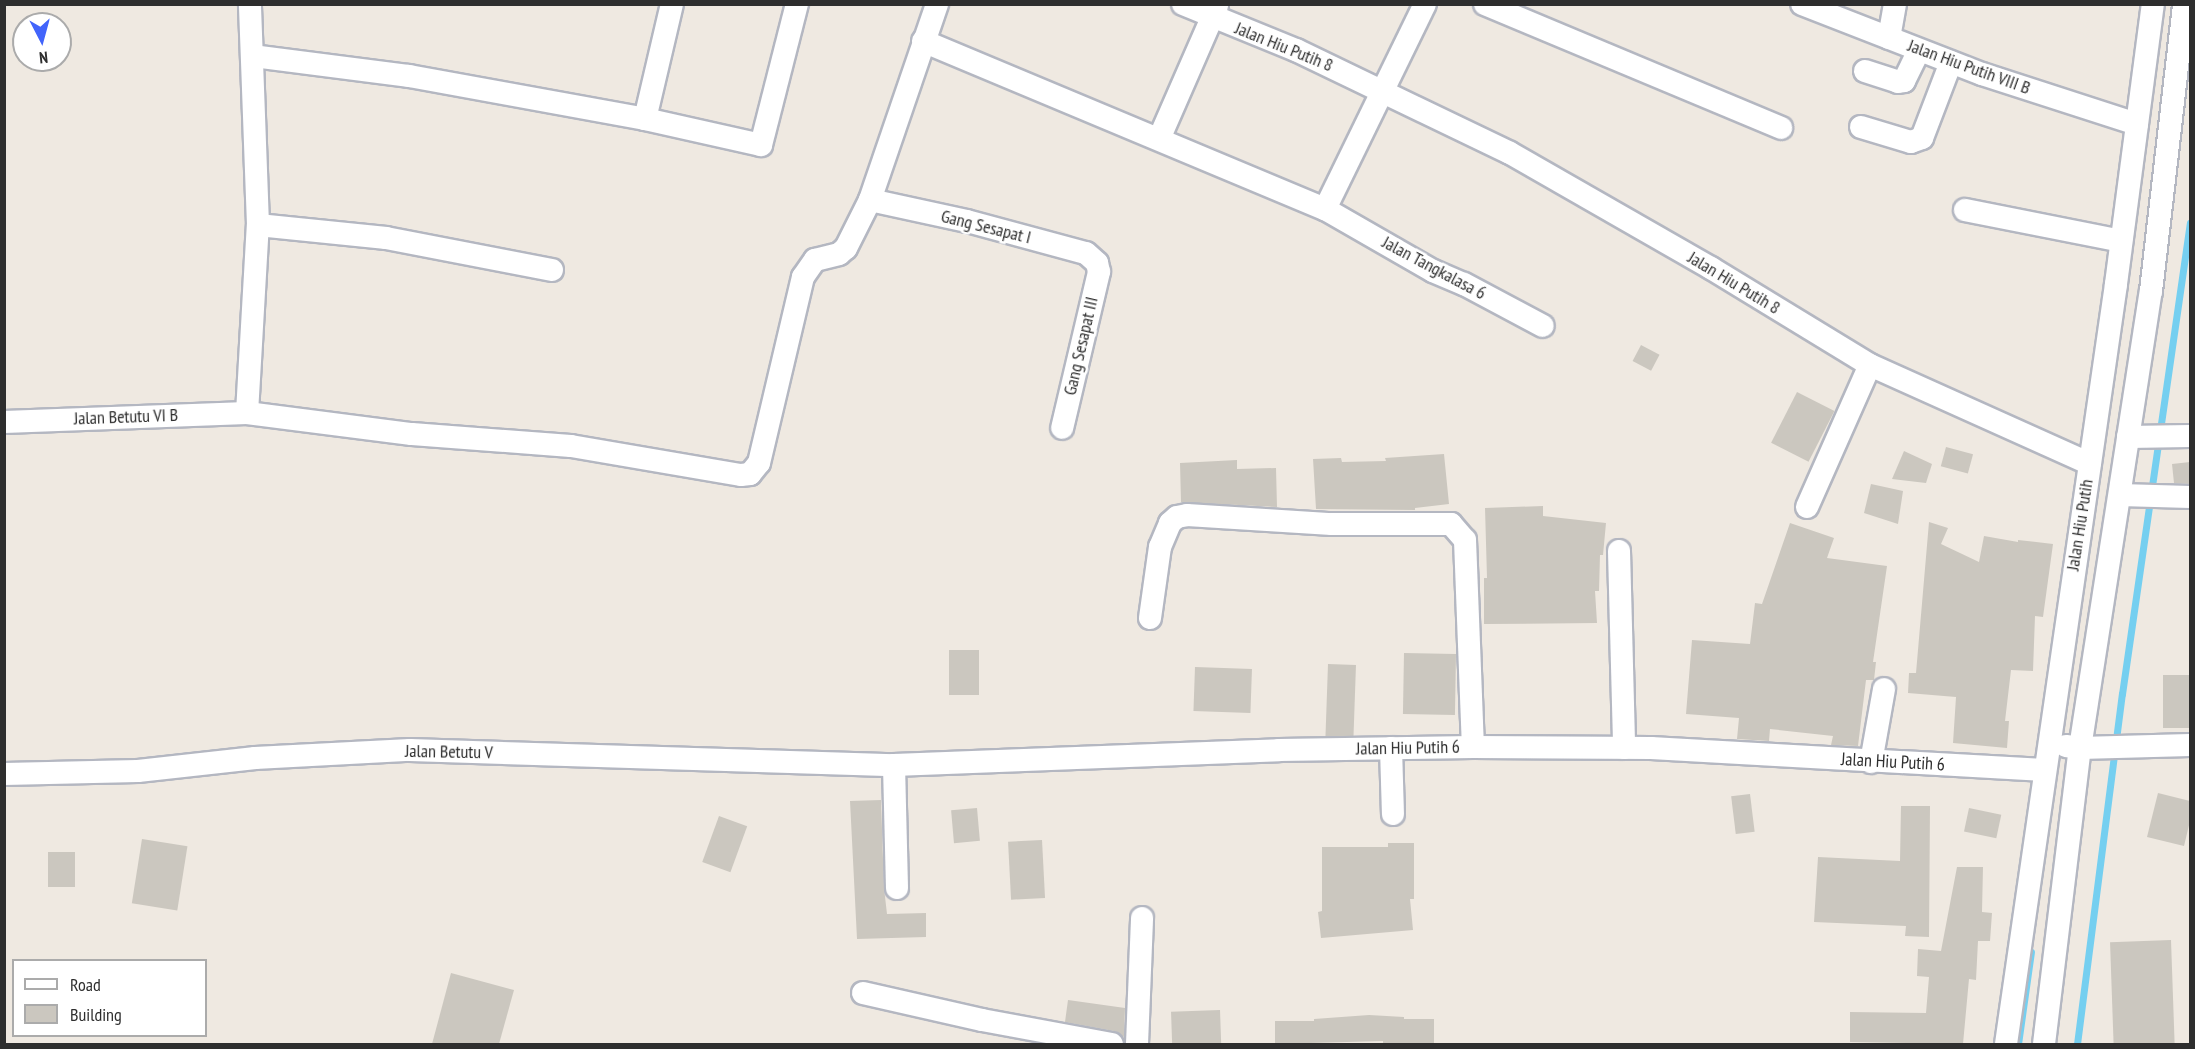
<!DOCTYPE html>
<html>
<head>
<meta charset="utf-8">
<style>
	body { margin:0 }
	#map { position:relative; width:2195px; height:1049px; overflow:hidden; background:#efe9e1; font-family:"PT Sans Narrow",sans-serif }
	div>[style] { position:absolute }
	.stream>* { height:7px; margin:-3.5px; padding:0 3.5px; transform-origin:3.5px; border-radius:3.5px; background:#75cff0 }
	.building>* { inset:0; background:#cbc7bf; transform-origin:0 0 }
	.roads { filter:drop-shadow(2px 0 #b4b7c1) drop-shadow(-2px 0 #b4b7c1) drop-shadow(0 2px #b4b7c1) drop-shadow(0 -2px #b4b7c1) }
	.minor>* { height:22px; margin:-11px; padding:0 11px; transform-origin:11px; border-radius:11px; background:#fff }
	span { translate:-50% -50%; white-space:nowrap; text-align:center; line-height:1.15; -webkit-text-stroke:5px #fff; paint-order:stroke }
	.street-label { font-size:18px; color:#2e2e2e }
	.frame { position:absolute; inset:0; border:6px solid #2e2e2e; pointer-events:none }
	.legend { position:absolute; left:12px; top:959px; width:195px; height:78px; box-sizing:border-box; background:#fff; border:2px solid #ababab; margin:0; padding:8px 10px; list-style:none; font-size:18px; color:#2e2e2e }
	.legend li { display:flex; align-items:center; gap:12px; height:30px }
	.legend b { width:30px; border:2px solid #ababab }
	.north { position:absolute; left:12px; top:12px; width:60px; height:60px; box-sizing:border-box; background:#fff; border:2px solid #ababab; border-radius:50%; rotate:174deg; font-size:16px; font-weight:700; line-height:24px; text-align:center; color:#2e2e2e }
	.north::after { content:''; display:block; margin:auto; width:21px; height:27px; background:#4264fb; clip-path:polygon(50% 0,100% 100%,50% 72%,0 100%) }
</style>
</head>
<body>
<div id="map">
	<div class="stream">
		<i style="left:2018px;top:1044px;width:93px;rotate:-82deg"></i>
		<i style="left:2077px;top:1044px;width:353px;rotate:-82.7deg"></i>
		<i style="left:2122px;top:694px;width:476px;rotate:-81.8deg"></i>
	</div>
	<div class="building">
		<i style="left:1641px;top:345px;width:21px;height:18px;rotate:28deg"></i>
		<i style="left:1797px;top:392px;width:42px;height:57px;rotate:27deg"></i>
		<i style="left:1946px;top:447px;width:28px;height:20px;rotate:15deg"></i>
		<i style="clip-path:polygon(1904px 451px,1932px 464px,1926px 483px,1892px 479px)"></i>
		<i style="clip-path:polygon(1444px 454px,1449px 504px,1415px 508px,1415px 510px,1316px 509px,1313px 459px,1341px 458px,1342px 462px,1386px 461px,1385px 458px)"></i>
		<i style="clip-path:polygon(1237px 460px,1237px 469px,1276px 468px,1277px 507px,1181px 502px,1180px 463px)"></i>
		<i style="clip-path:polygon(2190px 462px,2190px 484px,2174px 483px,2172px 464px)"></i>
		<i style="clip-path:polygon(1871px 484px,1903px 491px,1898px 524px,1864px 513px)"></i>
		<i style="clip-path:polygon(1543px 506px,1543px 516px,1606px 523px,1603px 555px,1600px 555px,1599px 591px,1595px 591px,1597px 623px,1484px 624px,1484px 578px,1487px 578px,1485px 508px)"></i>
		<i style="clip-path:polygon(1929px 522px,1948px 528px,1941px 544px,1979px 562px,1984px 536px,2018px 542px,2018px 540px,2053px 544px,2043px 617px,2035px 616px,2033px 671px,2011px 670px,2005px 721px,2009px 721px,2007px 748px,1953px 743px,1956px 697px,1908px 693px,1909px 673px,1916px 673px)"></i>
		<i style="clip-path:polygon(1790px 523px,1834px 538px,1827px 558px,1887px 566px,1873px 662px,1876px 662px,1874px 680px,1866px 680px,1858px 746px,1831px 745px,1833px 736px,1770px 729px,1769px 741px,1737px 739px,1739px 718px,1686px 714px,1692px 640px,1750px 644px,1755px 603px,1762px 604px)"></i>
		<i style="left:949px;top:650px;width:30px;height:45px"></i>
		<i style="left:1404px;top:653px;width:52px;height:61px;rotate:1deg"></i>
		<i style="left:1328px;top:664px;width:28px;height:72px;rotate:2deg"></i>
		<i style="left:1195px;top:667px;width:57px;height:44px;rotate:2deg"></i>
		<i style="left:2190px;top:675px;width:53px;height:27px;rotate:90deg"></i>
		<i style="clip-path:polygon(2158px 793px,2190px 801px,2190px 821px,2184px 846px,2147px 837px)"></i>
		<i style="left:1750px;top:794px;width:38px;height:19px;rotate:83deg"></i>
		<i style="clip-path:polygon(881px 800px,884px 888px,887px 914px,926px 913px,926px 937px,857px 939px,850px 801px)"></i>
		<i style="clip-path:polygon(1901px 806px,1930px 806px,1929px 937px,1905px 936px,1906px 926px,1814px 922px,1818px 857px,1900px 861px)"></i>
		<i style="left:977px;top:808px;width:33px;height:26px;rotate:85deg"></i>
		<i style="left:1969px;top:808px;width:33px;height:24px;rotate:12deg"></i>
		<i style="left:719px;top:816px;width:30px;height:49px;rotate:20deg"></i>
		<i style="left:142px;top:839px;width:46px;height:65px;rotate:9deg"></i>
		<i style="left:1042px;top:840px;width:58px;height:34px;rotate:87deg"></i>
		<i style="clip-path:polygon(1388px 843px,1414px 843px,1414px 899px,1410px 899px,1413px 930px,1321px 938px,1318px 912px,1322px 911px,1322px 847px,1388px 847px)"></i>
		<i style="left:48px;top:852px;width:27px;height:35px"></i>
		<i style="clip-path:polygon(1957px 867px,1983px 867px,1982px 912px,1992px 913px,1990px 941px,1978px 941px,1976px 980px,1969px 979px,1963px 1044px,1850px 1042px,1850px 1012px,1926px 1013px,1929px 977px,1917px 976px,1918px 949px,1941px 951px)"></i>
		<i style="left:2171px;top:940px;width:104px;height:61px;rotate:88deg"></i>
		<i style="clip-path:polygon(451px 973px,514px 990px,499px 1044px,432px 1044px)"></i>
		<i style="clip-path:polygon(1068px 1000px,1125px 1008px,1124px 1037px,1114px 1031px,1065px 1022px)"></i>
		<i style="left:1220px;top:1010px;width:34px;height:49px;rotate:88deg"></i>
		<i style="clip-path:polygon(1369px 1015px,1404px 1017px,1404px 1019px,1434px 1019px,1434px 1044px,1383px 1044px,1383px 1041px,1275px 1044px,1275px 1021px,1314px 1021px,1314px 1019px)"></i>
	</div>
	<div class="roads">
		<div class="minor">
			<i style="left:1183px;top:4px;width:122px;rotate:22.2deg"></i>
			<i style="left:1296px;top:50px;width:237px;rotate:25.7deg"></i>
			<i style="left:1510px;top:153px;width:232px;rotate:29.8deg"></i>
			<i style="left:1711px;top:268px;width:186px;rotate:31.4deg"></i>
			<i style="left:1870px;top:365px;width:241px;rotate:24.2deg"></i>
			<i style="left:1485px;top:4px;width:321px;rotate:22.7deg"></i>
			<i style="left:1802px;top:4px;width:193px;rotate:21.3deg"></i>
			<i style="left:1982px;top:74px;width:163px;rotate:17.9deg"></i>
			<i style="left:1889px;top:38px;width:35px;rotate:-80deg"></i>
			<i style="left:923px;top:41px;width:436px;rotate:22.7deg"></i>
			<i style="left:1325px;top:209px;width:125px;rotate:29.9deg"></i>
			<i style="left:1433px;top:271px;width:34px;rotate:23deg"></i>
			<i style="left:1464px;top:284px;width:89px;rotate:28deg"></i>
			<i style="left:253px;top:56px;width:157px;rotate:7.3deg"></i>
			<i style="left:409px;top:76px;width:240px;rotate:10.3deg"></i>
			<i style="left:645px;top:119px;width:119px;rotate:12.6deg"></i>
			<i style="left:761px;top:145px;width:146px;rotate:-75.7deg"></i>
			<i style="left:1865px;top:71px;width:35px;rotate:18deg"></i>
			<i style="left:1898px;top:82px;width:6px;rotate:-9deg"></i>
			<i style="left:1904px;top:81px;width:34px;rotate:-64deg"></i>
			<i style="left:645px;top:119px;width:118px;rotate:-76.8deg"></i>
			<i style="left:1861px;top:127px;width:52px;rotate:16.7deg"></i>
			<i style="left:1911px;top:142px;width:12px;rotate:-20deg"></i>
			<i style="left:1922px;top:138px;width:81px;rotate:-69.1deg"></i>
			<i style="left:1159px;top:139px;width:145px;rotate:-66.4deg"></i>
			<i style="left:870px;top:200px;width:99px;rotate:12.2deg"></i>
			<i style="left:967px;top:221px;width:123px;rotate:15.1deg"></i>
			<i style="left:1086px;top:253px;width:15px;rotate:42deg"></i>
			<i style="left:1097px;top:263px;width:9px;rotate:77deg"></i>
			<i style="left:1099px;top:272px;width:160px;rotate:103.3deg"></i>
			<i style="left:1325px;top:209px;width:228px;rotate:-64deg"></i>
			<i style="left:1965px;top:210px;width:159px;rotate:11.2deg"></i>
			<i style="left:258px;top:225px;width:129px;rotate:5.8deg"></i>
			<i style="left:386px;top:238px;width:169px;rotate:10.9deg"></i>
			<i style="left:247px;top:413px;width:188px;rotate:-86.7deg"></i>
			<i style="left:258px;top:225px;width:221px;rotate:-92.1deg"></i>
			<i style="left:4px;top:422px;width:243px;rotate:-2.1deg"></i>
			<i style="left:247px;top:413px;width:166px;rotate:7.3deg"></i>
			<i style="left:412px;top:434px;width:159px;rotate:4.3deg"></i>
			<i style="left:571px;top:446px;width:172px;rotate:9.7deg"></i>
			<i style="left:741px;top:475px;width:9px;rotate:-6deg"></i>
			<i style="left:750px;top:474px;width:14px;rotate:-51deg"></i>
			<i style="left:759px;top:463px;width:191px;rotate:-76.7deg"></i>
			<i style="left:803px;top:277px;width:21px;rotate:-55deg"></i>
			<i style="left:815px;top:260px;width:25px;rotate:-14deg"></i>
			<i style="left:839px;top:254px;width:9px;rotate:-41deg"></i>
			<i style="left:846px;top:248px;width:54px;rotate:-63.4deg"></i>
			<i style="left:870px;top:200px;width:207px;rotate:-71.1deg"></i>
			<i style="left:2128px;top:437px;width:62px;rotate:-0.9deg"></i>
			<i style="left:2120px;top:495px;width:70px;rotate:1.6deg"></i>
			<i style="left:1807px;top:507px;width:155px;rotate:-66.1deg"></i>
			<i style="left:1619px;top:551px;width:197px;rotate:88.5deg"></i>
			<i style="left:1150px;top:618px;width:72px;rotate:-82deg"></i>
			<i style="left:1160px;top:547px;width:26px;rotate:-67deg"></i>
			<i style="left:1170px;top:523px;width:9px;rotate:-41deg"></i>
			<i style="left:1177px;top:517px;width:10px;rotate:-11deg"></i>
			<i style="left:1187px;top:515px;width:145px;rotate:3.6deg"></i>
			<i style="left:1332px;top:524px;width:119px"></i>
			<i style="left:1451px;top:524px;width:21px;rotate:49deg"></i>
			<i style="left:1465px;top:540px;width:207px;rotate:87.8deg"></i>
			<i style="left:2066px;top:746px;width:14px;rotate:8deg"></i>
			<i style="left:2080px;top:748px;width:110px;rotate:-1.6deg"></i>
			<i style="left:1391px;top:748px;width:66px;rotate:88.3deg"></i>
			<i style="left:1871px;top:762px;width:74px;rotate:-79.9deg"></i>
			<i style="left:4px;top:774px;width:134px;rotate:-1.3deg"></i>
			<i style="left:138px;top:771px;width:118px;rotate:-6.3deg"></i>
			<i style="left:255px;top:758px;width:155px;rotate:-3deg"></i>
			<i style="left:410px;top:750px;width:484px;rotate:1.8deg"></i>
			<i style="left:897px;top:888px;width:123px;rotate:-91.4deg"></i>
			<i style="left:894px;top:765px;width:385px;rotate:-2.2deg"></i>
			<i style="left:1279px;top:750px;width:194px;rotate:-0.9deg"></i>
			<i style="left:1473px;top:747px;width:178px;rotate:0.3deg"></i>
			<i style="left:1651px;top:748px;width:394px;rotate:3.2deg"></i>
			<i style="left:863px;top:993px;width:122px;rotate:12.8deg"></i>
			<i style="left:982px;top:1020px;width:132px;rotate:10.5deg"></i>
			<i style="left:1137px;top:1044px;width:126px;rotate:-87.7deg"></i>
			<i style="left:2006px;top:1044px;width:768px;rotate:-81.76deg"></i>
			<i style="left:2116px;top:284px;width:282px;rotate:-82.5deg"></i>
			<i style="left:2044px;top:1044px;width:298px;rotate:-83.1deg"></i>
			<i style="left:2080px;top:748px;width:462px;rotate:-81.2deg"></i>
			<i style="left:2151px;top:291px;width:289px;rotate:-83.4deg"></i>
		</div>
	</div>
	<div class="street-label">
		<span style="left:1284px;top:47px;rotate:22deg">Jalan Hiu Putih 8</span>
		<span style="left:1969px;top:67px;rotate:20deg">Jalan Hiu Putih VIII B</span>
		<span style="left:986px;top:227px;rotate:14deg">Gang Sesapat I</span>
		<span style="left:1434px;top:268px;rotate:28deg">Jalan Tangkalasa 6</span>
		<span style="left:1734px;top:283px;rotate:31deg">Jalan Hiu Putih 8</span>
		<span style="left:1081px;top:346px;rotate:-77deg">Gang Sesapat III</span>
		<span style="left:126px;top:417px;rotate:-2deg">Jalan Betutu VI B</span>
		<span style="left:2080px;top:525px;rotate:-81deg">Jalan Hiu Putih</span>
		<span style="left:1408px;top:748px;rotate:-1deg">Jalan Hiu Putih 6</span>
		<span style="left:449px;top:752px;rotate:1deg">Jalan Betutu V</span>
		<span style="left:1893px;top:762px;rotate:3deg">Jalan Hiu Putih 6</span>
	</div>
	<div class="frame"></div>
	<ul class="legend">
	<li><b style="height:8px;background:#fff"></b>Road</li>
	<li><b style="height:16px;background:#cbc7bf"></b>Building</li>
	</ul>
	<div class="north">N</div>
</div>
</body>
</html>
